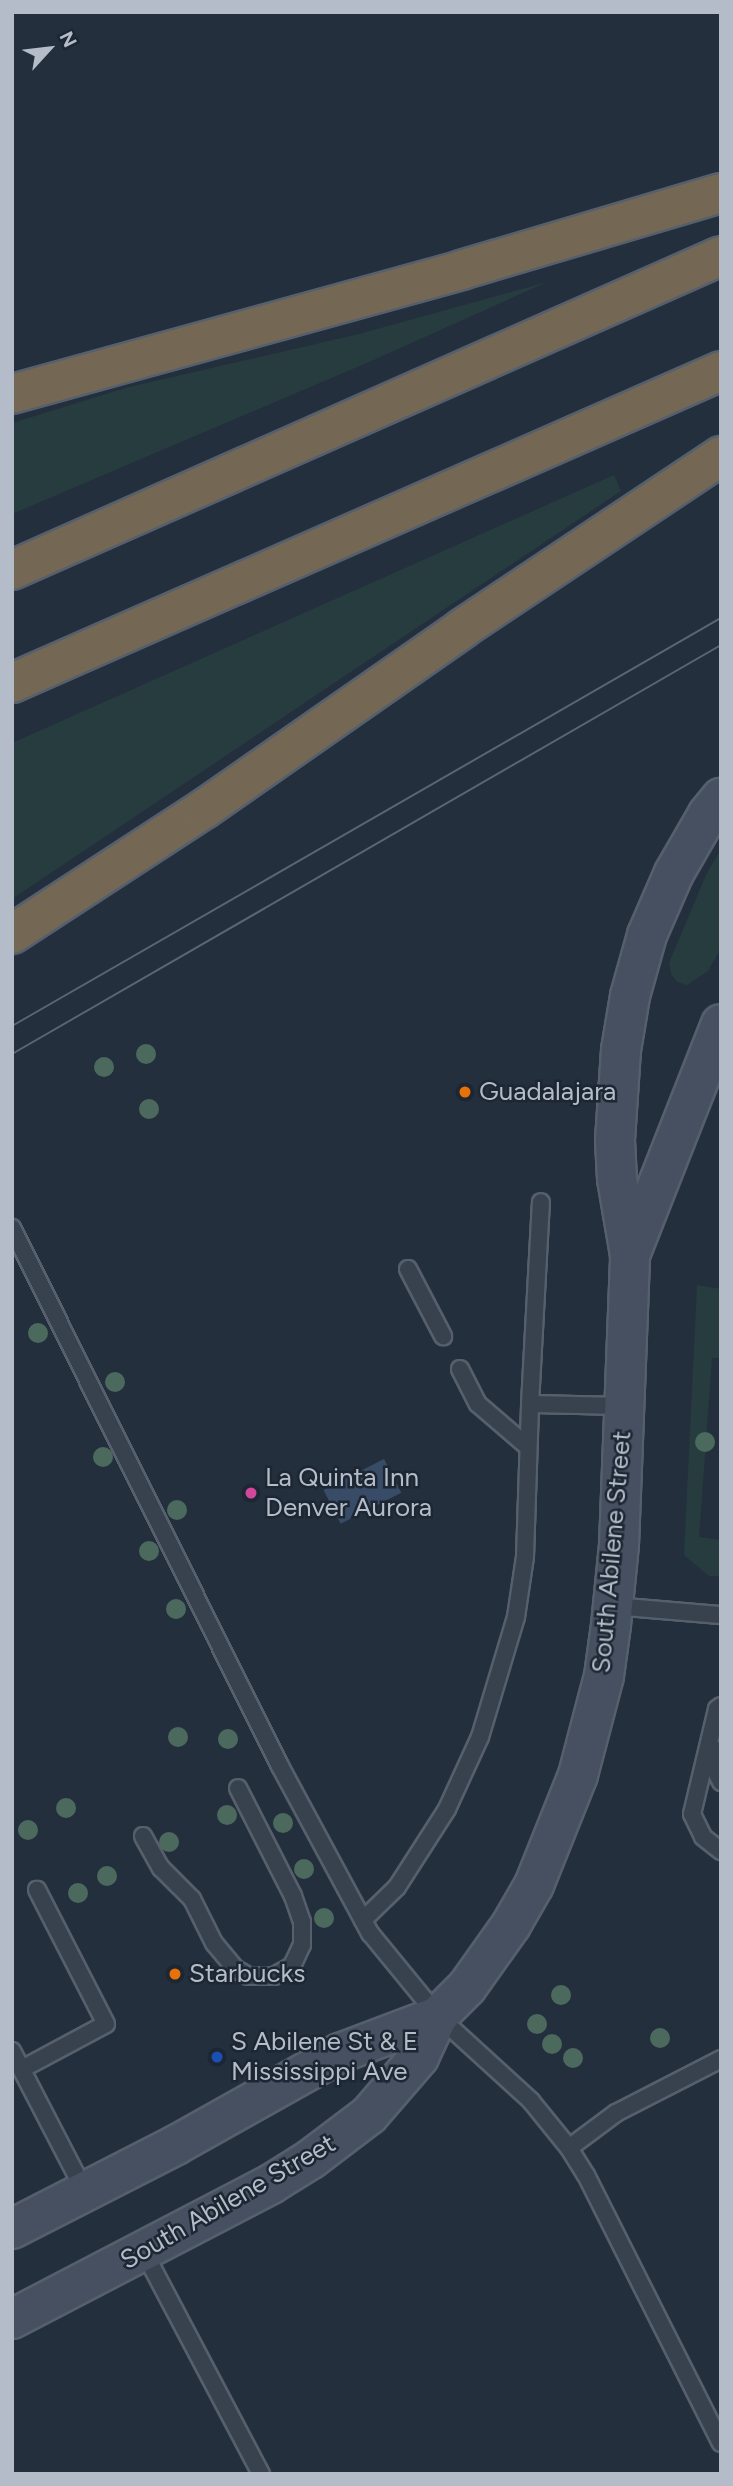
<!DOCTYPE html>
<html>
<head>
<meta charset="utf-8">
<style>
	body { margin:0 }
	#map { position:relative; width:733px; height:2486px; overflow:hidden; background:#242f3e; font-family:Figtree,sans-serif }
	div>[style] { position:absolute }
	.green>* { inset:0; background:#263c3f }
	.water>* { inset:0; background:#394c67; transform-origin:0 0 }
	.roads { filter:drop-shadow(2px 0 #565f6c) drop-shadow(-2px 0 #565f6c) drop-shadow(0 2px #565f6c) drop-shadow(0 -2px #565f6c) }
	.service>* { height:16px; margin:-8px; padding:0 8px; transform-origin:8px; border-radius:8px; background:#38414e }
	.secondary>* { height:38px; margin:-19px; padding:0 19px; transform-origin:19px; border-radius:19px; background:#465061 }
	.motorway>* { height:38px; margin:-19px; padding:0 19px; transform-origin:19px; border-radius:19px; background:#746855 }
	.tram>* { height:2px; margin:-1px; padding:0 1px; transform-origin:1px; border-radius:1px; background:#5a6575 }
	.trees>* { width:20px; height:20px; margin:-10px; border-radius:50%; background:#4b6a5d }
	.dots>* { width:19px; height:19px; translate:-50% -50%; box-sizing:border-box; border:4px solid #1d2633; border-radius:50% }
	span { translate:-50% -50%; white-space:nowrap; text-align:center; line-height:1.15; -webkit-text-stroke:5px #1d2633; paint-order:stroke }
	.poi-label { font-size:26px; color:#b4bcc9 }
	.left { translate:0 -50%; text-align:left }
	.street-label { font-size:26px; color:#b4bcc9 }
	.frame { position:absolute; inset:0; border:14px solid #b4bcc9; pointer-events:none }
	.north { position:absolute; left:14px; top:14px; width:70px; height:70px; -webkit-text-stroke:5px #1d2633; paint-order:stroke; rotate:63deg; font-size:19px; font-weight:700; line-height:28px; text-align:center; color:#b4bcc9 }
	.north::after { content:''; display:block; margin:auto; width:24px; height:32px; background:#b4bcc9; clip-path:polygon(50% 0,100% 100%,50% 72%,0 100%) }
</style>
</head>
<body>
<div id="map">
	<div class="green">
		<i style="clip-path:polygon(547px 282px,369px 362px,12px 514px,12px 423px,129px 387px,359px 334px)"></i>
		<i style="clip-path:polygon(614px 475px,621px 491px,12px 899px,12px 743px)"></i>
		<i style="clip-path:polygon(721px 849px,721px 948px,708px 971px,687px 985px,677px 982px,671px 974px,669px 963px,706px 875px)"></i>
		<i style="clip-path:polygon(697px 1285px,721px 1289px,721px 1358px,712px 1358px,699px 1537px,721px 1540px,721px 1576px,709px 1576px,684px 1555px)"></i>
	</div>
	<div class="water">
		<i style="left:384px;top:1459px;width:38px;height:68px;rotate:63deg"></i>
	</div>
	<div class="roads">
		<div class="service">
			<i style="left:12px;top:1228px;width:601px;rotate:63.52deg"></i>
			<i style="left:280px;top:1766px;width:190px;rotate:61.7deg"></i>
			<i style="left:370px;top:1933px;width:107px;rotate:50.7deg"></i>
			<i style="left:438px;top:2016px;width:126px;rotate:42.4deg"></i>
			<i style="left:531px;top:2101px;width:60px;rotate:51deg"></i>
			<i style="left:569px;top:2148px;width:32px;rotate:58deg"></i>
			<i style="left:586px;top:2175px;width:300px;rotate:63.3deg"></i>
			<i style="left:408px;top:1269px;width:76px;rotate:62.4deg"></i>
			<i style="left:460px;top:1369px;width:39px;rotate:63deg"></i>
			<i style="left:478px;top:1404px;width:66px;rotate:40.7deg"></i>
			<i style="left:530px;top:1404px;width:202px;rotate:-86.9deg"></i>
			<i style="left:613px;top:1606px;width:108px;rotate:4.8deg"></i>
			<i style="left:721px;top:1706px;width:5px;rotate:143deg"></i>
			<i style="left:717px;top:1709px;width:108px;rotate:103.4deg"></i>
			<i style="left:692px;top:1814px;width:25px;rotate:64deg"></i>
			<i style="left:703px;top:1837px;width:23px;rotate:38deg"></i>
			<i style="left:717px;top:1750px;width:16px;rotate:104deg"></i>
			<i style="left:713px;top:1766px;width:18px;rotate:63deg"></i>
			<i style="left:143px;top:1836px;width:37px;rotate:61deg"></i>
			<i style="left:161px;top:1868px;width:44px;rotate:45deg"></i>
			<i style="left:192px;top:1899px;width:49px;rotate:63.4deg"></i>
			<i style="left:214px;top:1943px;width:34px;rotate:50deg"></i>
			<i style="left:236px;top:1969px;width:14px;rotate:30deg"></i>
			<i style="left:248px;top:1976px;width:26px"></i>
			<i style="left:274px;top:1976px;width:21px;rotate:-29deg"></i>
			<i style="left:292px;top:1966px;width:23px;rotate:-65deg"></i>
			<i style="left:302px;top:1945px;width:23px;rotate:-90deg"></i>
			<i style="left:302px;top:1922px;width:28px;rotate:-109deg"></i>
			<i style="left:293px;top:1896px;width:121px;rotate:-117deg"></i>
			<i style="left:363px;top:1920px;width:47px;rotate:-44.1deg"></i>
			<i style="left:397px;top:1887px;width:93px;rotate:-57.3deg"></i>
			<i style="left:447px;top:1809px;width:79px;rotate:-65.4deg"></i>
			<i style="left:480px;top:1737px;width:125px;rotate:-73.3deg"></i>
			<i style="left:516px;top:1617px;width:61px;rotate:-81.5deg"></i>
			<i style="left:525px;top:1557px;width:153px;rotate:-88.1deg"></i>
			<i style="left:530px;top:1404px;width:94px;rotate:1.2deg"></i>
			<i style="left:12px;top:2051px;width:159px;rotate:62.6deg"></i>
			<i style="left:22px;top:2069px;width:95px;rotate:-28.2deg"></i>
			<i style="left:106px;top:2024px;width:151px;rotate:-117.2deg"></i>
			<i style="left:569px;top:2148px;width:59px;rotate:-36.7deg"></i>
			<i style="left:616px;top:2113px;width:118px;rotate:-27.2deg"></i>
			<i style="left:144px;top:2252px;width:251px;rotate:62.2deg"></i>
		</div>
		<div class="secondary">
			<i style="left:630px;top:1255px;width:248px;rotate:-68.5deg"></i>
			<i style="left:12px;top:2229px;width:184px;rotate:-27.1deg"></i>
			<i style="left:176px;top:2145px;width:188px;rotate:-29.3deg"></i>
			<i style="left:340px;top:2053px;width:105px;rotate:-20.7deg"></i>
			<i style="left:12px;top:2319px;width:292px;rotate:-27.5deg"></i>
			<i style="left:271px;top:2184px;width:47px;rotate:-32deg"></i>
			<i style="left:311px;top:2159px;width:73px;rotate:-37.2deg"></i>
			<i style="left:369px;top:2115px;width:77px;rotate:-49.2deg"></i>
			<i style="left:419px;top:2057px;width:45px;rotate:-65.1deg"></i>
			<i style="left:438px;top:2016px;width:41px;rotate:-45deg"></i>
			<i style="left:467px;top:1987px;width:76px;rotate:-54.6deg"></i>
			<i style="left:511px;top:1925px;width:46px;rotate:-60.1deg"></i>
			<i style="left:534px;top:1885px;width:118px;rotate:-68.2deg"></i>
			<i style="left:578px;top:1775px;width:102px;rotate:-75.3deg"></i>
			<i style="left:604px;top:1676px;width:51px;rotate:-82.2deg"></i>
			<i style="left:611px;top:1625px;width:80px;rotate:-84.3deg"></i>
			<i style="left:619px;top:1545px;width:290px;rotate:-87.8deg"></i>
			<i style="left:630px;top:1255px;width:77px;rotate:-99.7deg"></i>
			<i style="left:617px;top:1179px;width:39px;rotate:-93deg"></i>
			<i style="left:615px;top:1140px;width:90px;rotate:-86.2deg"></i>
			<i style="left:621px;top:1050px;width:55px;rotate:-80.5deg"></i>
			<i style="left:630px;top:996px;width:63px;rotate:-74.4deg"></i>
			<i style="left:647px;top:935px;width:68px;rotate:-66.5deg"></i>
			<i style="left:674px;top:873px;width:68px;rotate:-60deg"></i>
			<i style="left:708px;top:814px;width:21px;rotate:-51deg"></i>
		</div>
		<div class="motorway">
			<i style="left:12px;top:394px;width:466px;rotate:-15.4deg"></i>
			<i style="left:461px;top:270px;width:271px;rotate:-16.5deg"></i>
			<i style="left:12px;top:570px;width:775px;rotate:-23.89deg"></i>
			<i style="left:12px;top:683px;width:775px;rotate:-23.75deg"></i>
			<i style="left:12px;top:934px;width:229px;rotate:-33.1deg"></i>
			<i style="left:204px;top:809px;width:316px;rotate:-34.9deg"></i>
			<i style="left:463px;top:628px;width:310px;rotate:-33.7deg"></i>
		</div>
	</div>
	<div class="tram">
		<i style="left:12px;top:1026px;width:818px;rotate:-29.92deg"></i>
		<i style="left:12px;top:1054px;width:819px;rotate:-29.98deg"></i>
	</div>
	<div class="trees">
		<i style="left:146px;top:1054px"></i>
		<i style="left:104px;top:1067px"></i>
		<i style="left:149px;top:1109px"></i>
		<i style="left:38px;top:1333px"></i>
		<i style="left:115px;top:1382px"></i>
		<i style="left:705px;top:1442px"></i>
		<i style="left:103px;top:1457px"></i>
		<i style="left:177px;top:1510px"></i>
		<i style="left:149px;top:1551px"></i>
		<i style="left:176px;top:1609px"></i>
		<i style="left:178px;top:1737px"></i>
		<i style="left:228px;top:1739px"></i>
		<i style="left:66px;top:1808px"></i>
		<i style="left:227px;top:1815px"></i>
		<i style="left:283px;top:1823px"></i>
		<i style="left:28px;top:1830px"></i>
		<i style="left:169px;top:1842px"></i>
		<i style="left:304px;top:1869px"></i>
		<i style="left:107px;top:1876px"></i>
		<i style="left:78px;top:1893px"></i>
		<i style="left:324px;top:1918px"></i>
		<i style="left:561px;top:1995px"></i>
		<i style="left:537px;top:2024px"></i>
		<i style="left:660px;top:2038px"></i>
		<i style="left:552px;top:2044px"></i>
		<i style="left:573px;top:2058px"></i>
	</div>
	<div class="dots">
		<i style="left:465px;top:1092px;background:#e8710a"></i>
		<i style="left:251px;top:1493px;background:#d1479c"></i>
		<i style="left:175px;top:1974px;background:#e8710a"></i>
		<i style="left:217px;top:2057px;background:#1a4fb4"></i>
	</div>
	<div class="poi-label">
		<span class="left" style="left:479px;top:1092px">Guadalajara</span>
		<span class="left" style="left:265px;top:1493px">La Quinta Inn<br>Denver Aurora</span>
		<span class="left" style="left:189px;top:1974px">Starbucks</span>
		<span class="left" style="left:231px;top:2057px">S Abilene St &amp; E<br>Mississippi Ave</span>
	</div>
	<div class="street-label">
		<span style="left:612px;top:1552px;rotate:-85deg">South Abilene Street</span>
		<span style="left:228px;top:2202px;rotate:-30deg">South Abilene Street</span>
	</div>
	<div class="frame"></div>
	<div class="north">N</div>
</div>
</body>
</html>
